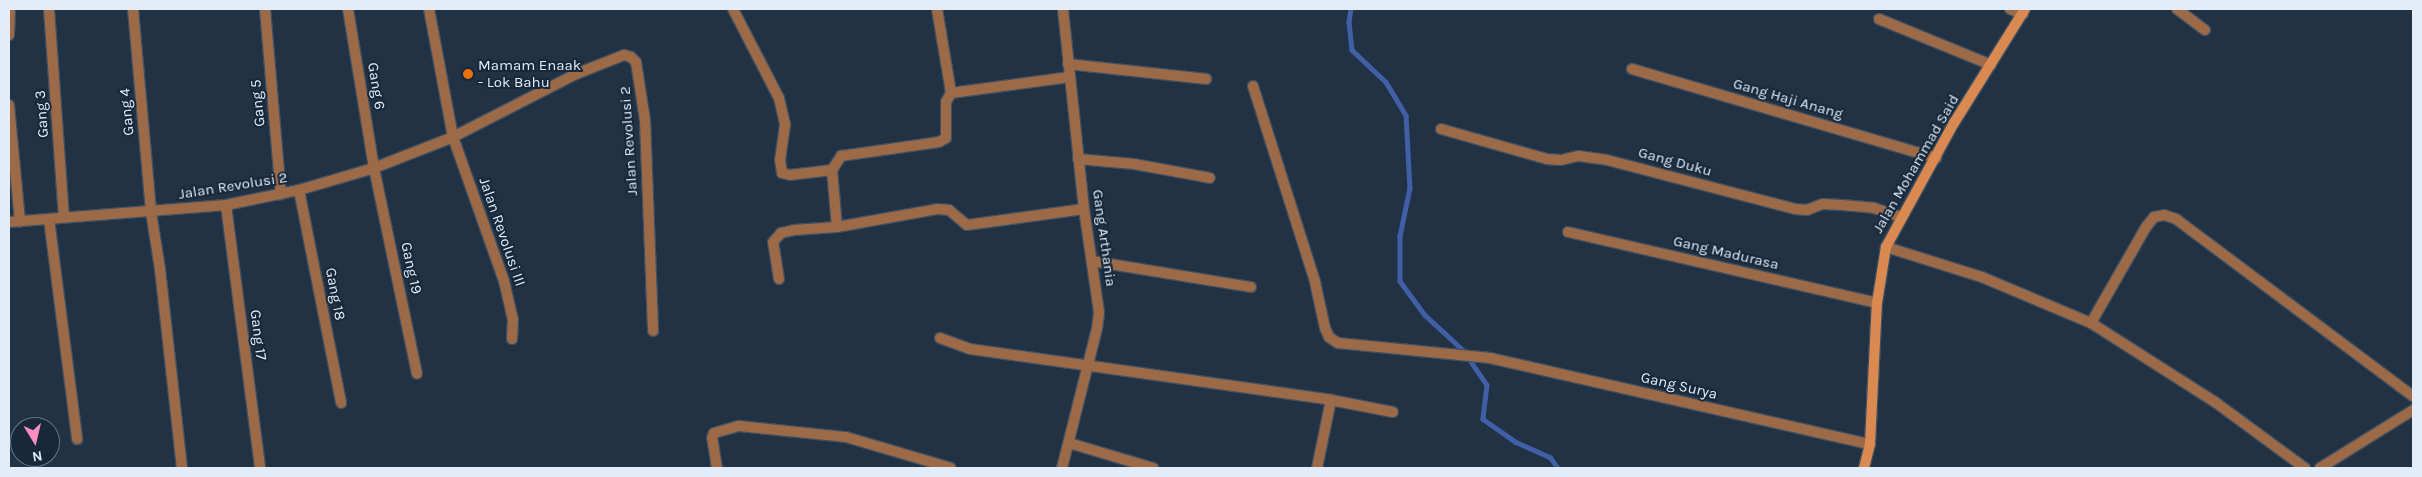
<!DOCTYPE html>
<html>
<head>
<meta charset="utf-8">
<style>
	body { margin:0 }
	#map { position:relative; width:2422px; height:477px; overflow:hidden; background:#213244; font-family:Karla,sans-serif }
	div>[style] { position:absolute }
	.stream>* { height:4.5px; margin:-2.25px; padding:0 2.25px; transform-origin:2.25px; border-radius:2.25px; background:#405fa7 }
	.roads { filter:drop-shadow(1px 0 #405061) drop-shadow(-1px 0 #405061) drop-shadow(0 1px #405061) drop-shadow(0 -1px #405061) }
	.street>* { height:10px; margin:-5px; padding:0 5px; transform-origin:5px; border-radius:5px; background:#9d6a48 }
	.secondary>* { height:10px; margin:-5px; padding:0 5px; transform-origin:5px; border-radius:5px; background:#da8950 }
	.dots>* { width:14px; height:14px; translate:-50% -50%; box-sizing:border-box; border:2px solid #17283a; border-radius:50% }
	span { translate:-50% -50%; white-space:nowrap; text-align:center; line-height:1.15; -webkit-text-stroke:4px #17283a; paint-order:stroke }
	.poi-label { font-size:15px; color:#e2edf9 }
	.left { translate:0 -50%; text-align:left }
	.street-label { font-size:15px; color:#e2edf9 }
	.frame { position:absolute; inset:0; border:10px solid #e2edf9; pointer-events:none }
	.north { position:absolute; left:10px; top:417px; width:50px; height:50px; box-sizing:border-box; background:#17283a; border:1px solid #687786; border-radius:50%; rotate:171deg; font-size:14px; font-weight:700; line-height:20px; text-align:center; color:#e2edf9 }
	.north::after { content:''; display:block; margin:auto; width:18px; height:22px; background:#fc8fc1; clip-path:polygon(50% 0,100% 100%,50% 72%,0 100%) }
</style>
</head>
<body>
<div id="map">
	<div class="stream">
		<i style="left:1351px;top:9px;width:13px;rotate:99deg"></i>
		<i style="left:1349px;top:22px;width:28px;rotate:84deg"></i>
		<i style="left:1352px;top:50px;width:47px;rotate:43.3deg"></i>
		<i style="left:1386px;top:82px;width:39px;rotate:59deg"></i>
		<i style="left:1406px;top:115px;width:73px;rotate:86.9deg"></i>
		<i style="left:1410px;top:188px;width:49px;rotate:101.8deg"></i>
		<i style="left:1400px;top:236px;width:45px;rotate:90deg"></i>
		<i style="left:1400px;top:281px;width:42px;rotate:53.7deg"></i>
		<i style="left:1425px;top:315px;width:52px;rotate:42.6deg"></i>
		<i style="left:1463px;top:350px;width:42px;rotate:55.6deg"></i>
		<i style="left:1487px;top:385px;width:34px;rotate:97deg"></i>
		<i style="left:1483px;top:419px;width:40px;rotate:34.9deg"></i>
		<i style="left:1516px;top:442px;width:37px;rotate:24deg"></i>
		<i style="left:1550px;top:457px;width:14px;rotate:54deg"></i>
	</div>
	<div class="roads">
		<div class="street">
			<i style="left:49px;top:9px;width:209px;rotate:85.9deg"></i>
			<i style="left:133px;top:9px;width:204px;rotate:84.9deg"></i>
			<i style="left:151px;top:212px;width:58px;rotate:81deg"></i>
			<i style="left:160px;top:269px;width:200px;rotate:83.7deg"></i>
			<i style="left:265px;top:9px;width:186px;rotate:85.1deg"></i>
			<i style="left:348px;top:9px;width:161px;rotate:80.7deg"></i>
			<i style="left:374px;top:168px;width:210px;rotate:78.2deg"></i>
			<i style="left:429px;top:9px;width:130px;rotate:79.4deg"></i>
			<i style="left:453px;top:137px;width:153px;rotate:70.5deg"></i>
			<i style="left:504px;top:281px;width:40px;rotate:77deg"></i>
			<i style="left:513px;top:320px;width:19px;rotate:93deg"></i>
			<i style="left:733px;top:9px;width:100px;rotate:62.7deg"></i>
			<i style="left:779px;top:98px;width:28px;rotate:77deg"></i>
			<i style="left:785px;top:125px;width:35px;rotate:98deg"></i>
			<i style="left:780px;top:160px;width:13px;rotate:81deg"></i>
			<i style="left:782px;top:173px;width:8px;rotate:14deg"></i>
			<i style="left:790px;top:175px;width:42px;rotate:-6.8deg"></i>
			<i style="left:937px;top:9px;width:85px;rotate:80.5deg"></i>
			<i style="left:2010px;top:9px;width:14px;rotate:21deg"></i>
			<i style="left:2177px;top:9px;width:35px;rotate:37deg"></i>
			<i style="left:1879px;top:19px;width:121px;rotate:22.3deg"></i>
			<i style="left:9px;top:35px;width:26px;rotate:-88deg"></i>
			<i style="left:1068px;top:64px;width:139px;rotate:6.2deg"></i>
			<i style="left:1632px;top:69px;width:317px;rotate:16.3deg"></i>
			<i style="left:1253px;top:86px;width:206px;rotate:72.4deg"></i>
			<i style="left:1315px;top:282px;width:47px;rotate:77.7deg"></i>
			<i style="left:1325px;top:328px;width:10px;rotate:66deg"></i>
			<i style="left:1329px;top:337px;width:11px;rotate:34deg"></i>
			<i style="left:1338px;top:343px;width:153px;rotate:5.6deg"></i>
			<i style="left:1490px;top:358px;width:390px;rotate:12.8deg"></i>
			<i style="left:9px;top:105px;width:117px;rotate:84.6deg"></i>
			<i style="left:1441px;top:129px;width:110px;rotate:15.8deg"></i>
			<i style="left:1547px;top:159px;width:14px;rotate:4deg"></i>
			<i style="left:1561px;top:160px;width:18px;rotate:-13deg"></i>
			<i style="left:1579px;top:156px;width:28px;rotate:8deg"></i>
			<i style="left:1607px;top:160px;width:194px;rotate:14.6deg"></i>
			<i style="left:1795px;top:209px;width:12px;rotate:5deg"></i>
			<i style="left:1807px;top:210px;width:17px;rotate:-21deg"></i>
			<i style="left:1823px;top:204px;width:19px;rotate:3deg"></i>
			<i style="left:1842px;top:205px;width:32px;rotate:5deg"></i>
			<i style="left:1874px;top:208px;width:28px;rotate:18deg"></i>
			<i style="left:1078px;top:159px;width:56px;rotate:5.1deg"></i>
			<i style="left:1134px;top:164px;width:77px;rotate:10.4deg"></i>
			<i style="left:299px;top:190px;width:217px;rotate:78.8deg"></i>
			<i style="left:226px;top:205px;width:265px;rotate:82.6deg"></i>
			<i style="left:49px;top:219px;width:222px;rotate:82.7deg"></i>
			<i style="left:9px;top:222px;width:218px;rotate:-4.5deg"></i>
			<i style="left:226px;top:205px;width:75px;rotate:-11.6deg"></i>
			<i style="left:299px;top:190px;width:78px;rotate:-16.3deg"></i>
			<i style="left:374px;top:168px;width:85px;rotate:-21.4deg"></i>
			<i style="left:453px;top:137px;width:138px;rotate:-27.1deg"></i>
			<i style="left:576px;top:74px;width:52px;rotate:-21.6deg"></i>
			<i style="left:624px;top:55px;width:7px;rotate:16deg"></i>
			<i style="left:631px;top:57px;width:7px;rotate:45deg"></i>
			<i style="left:636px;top:62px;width:59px;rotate:81.2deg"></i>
			<i style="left:645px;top:120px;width:211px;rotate:87.8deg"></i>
			<i style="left:837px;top:227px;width:57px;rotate:-95deg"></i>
			<i style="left:832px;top:170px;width:17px;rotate:-57deg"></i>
			<i style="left:841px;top:156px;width:99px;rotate:-8.1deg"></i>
			<i style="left:939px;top:142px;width:8px;rotate:-30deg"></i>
			<i style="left:946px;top:138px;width:36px;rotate:-90deg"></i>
			<i style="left:946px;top:102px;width:10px;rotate:-61deg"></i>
			<i style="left:951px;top:93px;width:120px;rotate:-7.7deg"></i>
			<i style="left:1568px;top:232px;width:317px;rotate:12.9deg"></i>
			<i style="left:1886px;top:247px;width:101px;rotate:17.4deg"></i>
			<i style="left:1982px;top:277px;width:118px;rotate:22.9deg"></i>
			<i style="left:2091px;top:323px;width:147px;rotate:32.5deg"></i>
			<i style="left:2215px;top:402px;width:112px;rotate:36.3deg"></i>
			<i style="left:1092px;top:261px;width:161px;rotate:9.3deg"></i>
			<i style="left:779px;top:279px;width:37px;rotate:-99deg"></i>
			<i style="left:773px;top:242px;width:12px;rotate:-48deg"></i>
			<i style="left:781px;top:233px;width:13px;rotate:-13deg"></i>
			<i style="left:794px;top:230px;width:43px;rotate:-4deg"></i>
			<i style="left:837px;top:227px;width:103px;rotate:-10.1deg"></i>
			<i style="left:938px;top:209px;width:11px;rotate:5deg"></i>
			<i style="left:949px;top:210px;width:23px;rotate:40deg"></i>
			<i style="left:967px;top:225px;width:118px;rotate:-7.8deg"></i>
			<i style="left:2091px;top:323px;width:111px;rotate:-60.2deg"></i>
			<i style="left:2146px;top:227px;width:13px;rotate:-51deg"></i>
			<i style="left:2154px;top:217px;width:10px;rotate:-11deg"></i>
			<i style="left:2164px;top:215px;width:13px;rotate:18deg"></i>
			<i style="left:2176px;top:219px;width:296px;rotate:36.8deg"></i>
			<i style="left:940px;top:338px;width:32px;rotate:20deg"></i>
			<i style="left:970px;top:349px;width:365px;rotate:8deg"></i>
			<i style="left:1331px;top:400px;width:63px;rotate:11deg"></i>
			<i style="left:1069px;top:443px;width:88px;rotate:16.6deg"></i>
			<i style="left:717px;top:468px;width:30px;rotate:-99deg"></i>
			<i style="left:712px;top:438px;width:5px;rotate:-68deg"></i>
			<i style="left:714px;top:433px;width:26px;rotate:-16deg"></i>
			<i style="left:739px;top:426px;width:108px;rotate:5.9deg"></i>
			<i style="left:846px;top:437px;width:109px;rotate:16.4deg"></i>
			<i style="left:1062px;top:468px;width:143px;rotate:-75.9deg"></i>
			<i style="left:1097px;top:329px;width:17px;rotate:-83deg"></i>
			<i style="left:1099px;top:312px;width:104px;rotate:-98.3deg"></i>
			<i style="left:1084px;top:209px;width:201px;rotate:-96deg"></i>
			<i style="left:1317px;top:468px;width:69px;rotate:-78.4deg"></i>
			<i style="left:2320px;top:468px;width:110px;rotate:-31.9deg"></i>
		</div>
		<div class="secondary">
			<i style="left:1864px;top:468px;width:25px;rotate:-76deg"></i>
			<i style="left:1870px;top:444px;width:141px;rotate:-87.2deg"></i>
			<i style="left:1877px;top:303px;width:57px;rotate:-80.9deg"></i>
			<i style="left:1886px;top:247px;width:141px;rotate:-61.3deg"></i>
			<i style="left:1954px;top:123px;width:134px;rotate:-58.1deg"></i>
		</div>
	</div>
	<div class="dots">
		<i style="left:468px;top:74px;background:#e8710a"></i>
	</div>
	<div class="poi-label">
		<span class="left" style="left:478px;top:74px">Mamam Enaak<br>- Lok Bahu</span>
	</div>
	<div class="street-label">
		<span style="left:376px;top:86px;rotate:81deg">Gang 6</span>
		<span style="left:1788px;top:99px;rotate:16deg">Gang Haji Anang</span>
		<span style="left:258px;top:103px;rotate:-95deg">Gang 5</span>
		<span style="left:127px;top:112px;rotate:-95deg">Gang 4</span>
		<span style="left:42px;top:114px;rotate:-94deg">Gang 3</span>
		<span style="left:629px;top:141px;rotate:-94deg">Jalan Revolusi 2</span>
		<span style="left:1675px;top:162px;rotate:15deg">Gang Duku</span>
		<span style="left:1916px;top:164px;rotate:-60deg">Jalan Mohammad Said</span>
		<span style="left:233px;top:186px;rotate:-9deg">Jalan Revolusi 2</span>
		<span style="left:502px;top:232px;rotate:71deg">Jalan Revolusi III</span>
		<span style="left:1104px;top:238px;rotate:82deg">Gang Arthania</span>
		<span style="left:1726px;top:253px;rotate:13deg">Gang Madurasa</span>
		<span style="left:411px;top:268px;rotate:78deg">Gang 19</span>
		<span style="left:335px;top:294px;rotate:79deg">Gang 18</span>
		<span style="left:258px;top:335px;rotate:83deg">Gang 17</span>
		<span style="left:1679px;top:386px;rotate:13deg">Gang Surya</span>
	</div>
	<div class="frame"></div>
	<div class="north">N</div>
</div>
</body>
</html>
